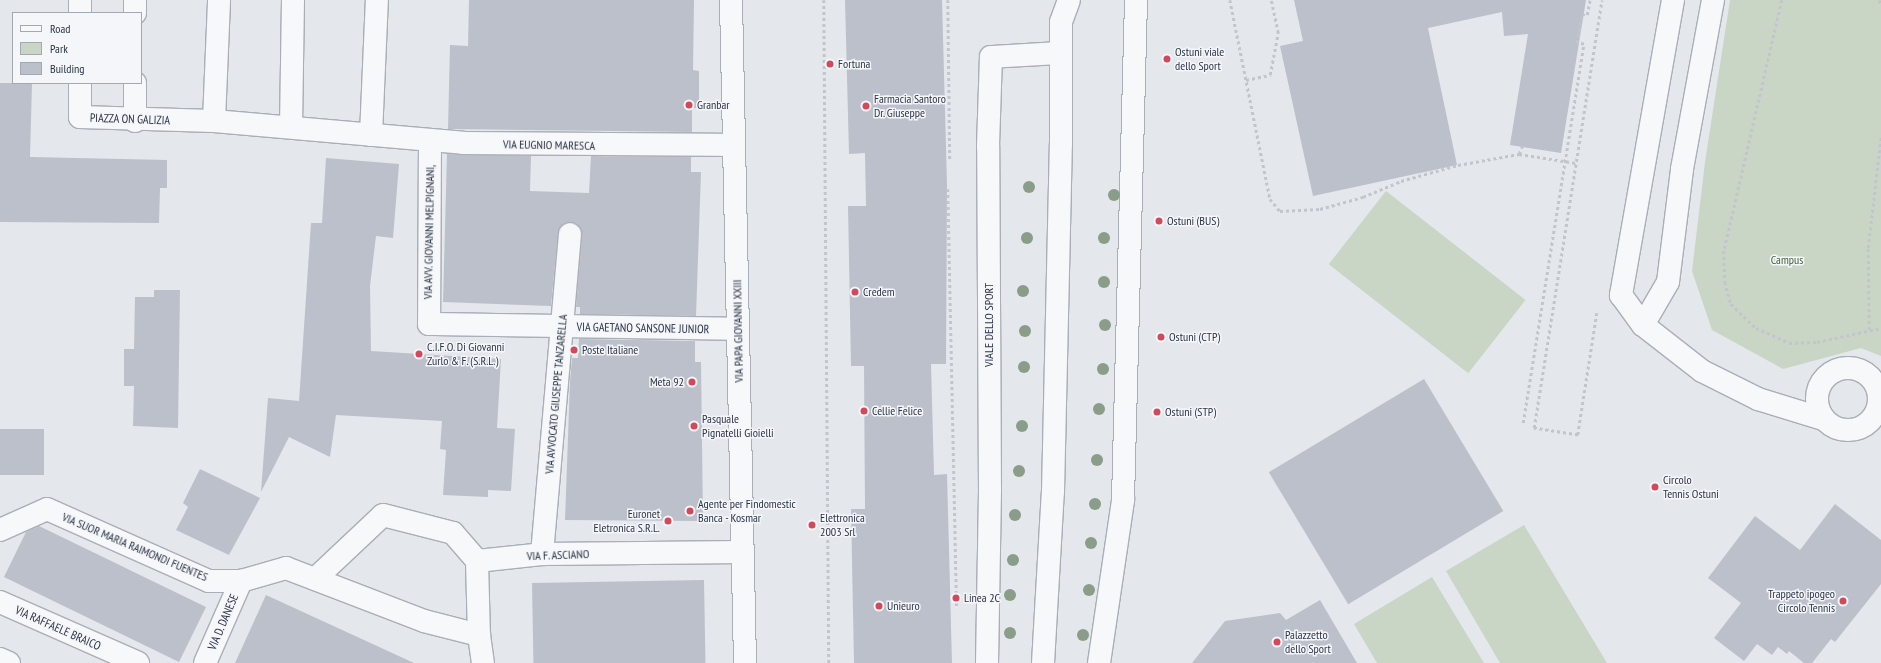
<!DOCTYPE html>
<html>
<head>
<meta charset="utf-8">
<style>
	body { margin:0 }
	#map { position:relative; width:1881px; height:663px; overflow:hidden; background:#e4e7ec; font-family:"PT Sans Narrow",sans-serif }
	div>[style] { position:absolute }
	.green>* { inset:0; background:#c9d6c5; transform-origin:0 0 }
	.building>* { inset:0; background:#bbc0ca; transform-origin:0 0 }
	.path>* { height:2.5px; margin-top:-1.25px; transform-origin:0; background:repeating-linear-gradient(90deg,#c2c5cb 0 3px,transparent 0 6px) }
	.roads { filter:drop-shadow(1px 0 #a9aeb7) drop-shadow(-1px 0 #a9aeb7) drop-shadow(0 1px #a9aeb7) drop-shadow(0 -1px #a9aeb7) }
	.minor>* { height:22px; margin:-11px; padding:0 11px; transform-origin:11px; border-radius:11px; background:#f7f8fa }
	.minor>.ring { margin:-11px; padding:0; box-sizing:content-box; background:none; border:22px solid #f7f8fa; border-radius:50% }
	.trees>* { width:12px; height:12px; margin:-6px; border-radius:50%; background:#899d89 }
	.dots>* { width:11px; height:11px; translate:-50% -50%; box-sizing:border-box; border:2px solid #f4f6f9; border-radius:50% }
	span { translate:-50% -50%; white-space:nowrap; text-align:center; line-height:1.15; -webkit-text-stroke:3px #f4f6f9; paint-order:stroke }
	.poi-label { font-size:12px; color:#2b3445 }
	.left { translate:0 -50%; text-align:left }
	.right { translate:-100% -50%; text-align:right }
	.street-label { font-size:12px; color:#2b3445 }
	.park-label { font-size:12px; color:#3f6138 }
	.legend { position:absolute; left:12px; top:12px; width:130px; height:72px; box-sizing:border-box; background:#f4f6f9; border:1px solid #a4a8b1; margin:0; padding:5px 7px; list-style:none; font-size:12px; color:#2b3445 }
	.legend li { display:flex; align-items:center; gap:8px; height:20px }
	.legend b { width:20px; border:1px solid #a4a8b1 }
</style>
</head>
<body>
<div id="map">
	<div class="green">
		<i style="clip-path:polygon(1730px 0,1881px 0,1881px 356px,1861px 348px,1783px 369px,1712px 330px,1692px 271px,1705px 162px)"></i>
		<i style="left:1386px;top:191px;width:177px;height:93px;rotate:38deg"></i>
		<i style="clip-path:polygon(1524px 525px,1607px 663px,1500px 663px,1446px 571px)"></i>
		<i style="clip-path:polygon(1432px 577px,1484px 663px,1377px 663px,1354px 624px)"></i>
	</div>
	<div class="building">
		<i style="clip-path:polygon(469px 0,694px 0,693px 70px,699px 71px,699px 108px,692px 108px,692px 132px,448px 129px,450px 45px,468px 46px)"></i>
		<i style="clip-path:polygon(845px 0,942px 0,947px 184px,946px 364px,931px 364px,934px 475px,947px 474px,952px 663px,854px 663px,851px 509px,865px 509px,864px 366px,851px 366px,848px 206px,866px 206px,865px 153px,849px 154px)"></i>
		<i style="clip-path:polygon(1294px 0,1586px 0,1561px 153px,1510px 145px,1528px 34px,1504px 36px,1502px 12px,1428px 28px,1457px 165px,1313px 196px,1280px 46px,1303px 41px)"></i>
		<i style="clip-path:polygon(0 83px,32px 83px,30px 157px,167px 160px,167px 188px,160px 188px,159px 223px,0 222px)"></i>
		<i style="clip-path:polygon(447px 154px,531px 156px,530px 191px,589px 193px,591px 156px,691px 157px,691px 172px,701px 172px,696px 316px,580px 314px,580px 307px,576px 307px,582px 235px,577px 224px,571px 222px,564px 223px,558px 233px,551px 306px,443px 302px)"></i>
		<i style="clip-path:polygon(326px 158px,399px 164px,393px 238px,376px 236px,370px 286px,371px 351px,501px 359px,497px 428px,515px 429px,511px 491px,488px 490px,488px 497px,443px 495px,446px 450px,440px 449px,442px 421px,336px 415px,330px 457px,289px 437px,261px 492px,268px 398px,299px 401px,311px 223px,322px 223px)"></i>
		<i style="clip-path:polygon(154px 290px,180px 290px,178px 428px,133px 426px,134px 386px,124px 386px,124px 349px,134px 349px,135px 297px,154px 297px)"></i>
		<i style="clip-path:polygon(579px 339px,695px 341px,695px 362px,701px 362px,703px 521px,565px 520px,570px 382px,572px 358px,578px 358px)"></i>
		<i style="left:1424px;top:379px;width:154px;height:181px;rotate:59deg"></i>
		<i style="left:0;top:429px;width:44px;height:46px"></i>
		<i style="clip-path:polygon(200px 469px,260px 498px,229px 555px,176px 530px,188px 507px,183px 503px)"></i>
		<i style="clip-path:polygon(1835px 504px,1881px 540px,1881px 584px,1835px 642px,1831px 639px,1812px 663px,1804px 663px,1789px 651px,1787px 654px,1778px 647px,1772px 655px,1757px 644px,1744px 661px,1714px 638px,1741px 603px,1708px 578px,1755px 516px,1800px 550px)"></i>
		<i style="clip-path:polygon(39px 526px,206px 607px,179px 662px,4px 577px,26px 532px)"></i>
		<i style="left:704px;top:580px;width:83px;height:172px;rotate:89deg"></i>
		<i style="clip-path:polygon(266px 595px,414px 663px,235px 663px)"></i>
		<i style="clip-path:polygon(1320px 600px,1357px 663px,1192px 663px,1225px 621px,1280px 613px,1286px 620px)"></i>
	</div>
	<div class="path">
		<i style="left:824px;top:0;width:663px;rotate:89.57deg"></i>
		<i style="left:948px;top:0;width:161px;rotate:89.3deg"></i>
		<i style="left:1230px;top:0;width:203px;rotate:78.6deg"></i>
		<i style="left:1270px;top:199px;width:16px;rotate:50deg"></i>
		<i style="left:1280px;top:211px;width:40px;rotate:-2.9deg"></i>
		<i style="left:1320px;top:209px;width:45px;rotate:-15.6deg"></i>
		<i style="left:1363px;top:197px;width:41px;rotate:-22.8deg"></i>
		<i style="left:1401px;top:181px;width:59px;rotate:-15.7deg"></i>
		<i style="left:1458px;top:165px;width:62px;rotate:-10.2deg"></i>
		<i style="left:1519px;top:154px;width:9px;rotate:-69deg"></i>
		<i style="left:1782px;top:0;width:258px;rotate:103deg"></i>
		<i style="left:1724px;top:251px;width:31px;rotate:88deg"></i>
		<i style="left:1725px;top:282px;width:23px;rotate:75deg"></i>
		<i style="left:1731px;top:304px;width:35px;rotate:44deg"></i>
		<i style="left:1756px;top:328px;width:36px;rotate:24deg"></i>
		<i style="left:1789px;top:343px;width:28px;rotate:-2deg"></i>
		<i style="left:1817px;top:342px;width:66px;rotate:-12.3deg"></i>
		<i style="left:1879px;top:0;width:4px;rotate:56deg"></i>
		<i style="left:1246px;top:80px;width:25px;rotate:-12deg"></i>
		<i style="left:1270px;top:75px;width:43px;rotate:-79.2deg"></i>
		<i style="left:1278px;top:33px;width:34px;rotate:-102deg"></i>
		<i style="left:1519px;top:154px;width:58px;rotate:9deg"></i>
		<i style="left:948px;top:189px;width:418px;rotate:88.8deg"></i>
		<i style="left:1597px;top:313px;width:123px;rotate:98.9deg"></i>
		<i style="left:1578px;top:435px;width:45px;rotate:-171deg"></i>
		<i style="left:1534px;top:428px;width:433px;rotate:-81deg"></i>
		<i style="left:1869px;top:330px;width:82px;rotate:-90.7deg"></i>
		<i style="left:1868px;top:248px;width:114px;rotate:-83.4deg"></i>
		<i style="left:1876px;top:383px;width:6px;rotate:-39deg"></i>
		<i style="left:1523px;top:423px;width:384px;rotate:-80.9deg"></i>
		<i style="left:1584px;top:44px;width:7px;rotate:-172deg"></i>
		<i style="left:1577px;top:43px;width:28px;rotate:-80deg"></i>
		<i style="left:1582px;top:15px;width:5px"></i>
		<i style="left:1587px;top:15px;width:15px;rotate:-79deg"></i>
	</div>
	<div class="roads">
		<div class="minor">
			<i style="left:731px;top:0;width:663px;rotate:88.79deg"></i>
			<i style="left:1673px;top:0;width:300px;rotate:100deg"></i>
			<i style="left:1621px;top:295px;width:37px;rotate:54deg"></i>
			<i style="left:1643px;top:325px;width:75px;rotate:37.9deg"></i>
			<i style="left:1702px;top:371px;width:63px;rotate:26.6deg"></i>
			<i style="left:1758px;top:399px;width:68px;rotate:17.1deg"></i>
			<i style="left:80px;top:13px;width:13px;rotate:-90deg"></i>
			<i style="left:135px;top:13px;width:13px;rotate:-90deg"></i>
			<i style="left:80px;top:83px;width:34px;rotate:90deg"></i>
			<i style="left:80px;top:117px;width:134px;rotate:1.7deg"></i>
			<i style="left:214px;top:121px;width:250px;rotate:5deg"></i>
			<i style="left:463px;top:143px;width:271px;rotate:0.4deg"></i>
			<i style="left:135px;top:121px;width:38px;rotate:-90deg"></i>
			<i style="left:214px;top:121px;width:121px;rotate:-87.6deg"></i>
			<i style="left:291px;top:127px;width:127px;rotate:-89.1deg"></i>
			<i style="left:371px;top:135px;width:135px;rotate:-87.5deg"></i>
			<i style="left:430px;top:140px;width:184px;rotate:90.3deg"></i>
			<i style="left:429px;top:324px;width:309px;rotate:0.9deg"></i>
			<i style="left:1643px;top:325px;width:50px;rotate:-59.8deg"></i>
			<i style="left:1668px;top:282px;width:114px;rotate:-82.9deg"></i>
			<i style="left:1682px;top:169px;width:172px;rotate:-79.6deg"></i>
			<i class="ring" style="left:1817px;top:368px;width:40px;height:40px"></i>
			<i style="left:0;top:530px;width:51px;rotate:-24.1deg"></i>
			<i style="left:47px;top:509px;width:177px;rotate:24deg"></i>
			<i style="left:209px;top:581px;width:32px"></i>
			<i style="left:241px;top:581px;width:47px;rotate:-16.1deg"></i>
			<i style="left:286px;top:568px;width:148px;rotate:21deg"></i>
			<i style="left:424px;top:621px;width:57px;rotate:14.3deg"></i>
			<i style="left:542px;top:554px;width:321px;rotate:-85deg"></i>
			<i style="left:477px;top:561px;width:65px;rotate:-6.1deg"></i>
			<i style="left:542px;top:554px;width:201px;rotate:-0.6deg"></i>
			<i style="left:477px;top:561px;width:74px;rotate:88.5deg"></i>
			<i style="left:479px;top:635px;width:28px;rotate:82deg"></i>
			<i style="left:315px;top:579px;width:93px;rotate:-43.3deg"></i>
			<i style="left:383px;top:515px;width:72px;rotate:14.4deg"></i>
			<i style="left:453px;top:533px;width:37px;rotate:49deg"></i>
			<i style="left:0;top:602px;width:151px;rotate:23.8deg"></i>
			<i style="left:0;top:659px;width:10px;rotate:24deg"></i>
			<i style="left:205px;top:663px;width:90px;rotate:-66.3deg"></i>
			<i style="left:987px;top:663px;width:173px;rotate:-89deg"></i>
			<i style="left:990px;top:490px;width:344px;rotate:-90.3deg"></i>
			<i style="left:988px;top:146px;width:89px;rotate:-88.1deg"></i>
			<i style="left:991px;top:57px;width:70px;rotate:-3.3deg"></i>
			<i style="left:1043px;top:663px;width:171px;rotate:-86.7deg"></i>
			<i style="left:1053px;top:492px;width:348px;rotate:-88.7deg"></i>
			<i style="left:1061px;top:144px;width:122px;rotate:-90deg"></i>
			<i style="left:1061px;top:22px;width:23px;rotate:-70deg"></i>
			<i style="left:1099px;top:663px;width:165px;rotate:-81.6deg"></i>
			<i style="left:1123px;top:500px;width:500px;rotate:-88.51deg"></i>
		</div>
	</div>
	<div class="trees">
		<i style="left:1029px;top:187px"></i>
		<i style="left:1114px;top:195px"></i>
		<i style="left:1027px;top:238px"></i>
		<i style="left:1104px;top:238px"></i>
		<i style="left:1104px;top:282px"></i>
		<i style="left:1023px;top:291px"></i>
		<i style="left:1105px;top:325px"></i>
		<i style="left:1025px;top:331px"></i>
		<i style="left:1024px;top:367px"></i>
		<i style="left:1103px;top:369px"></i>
		<i style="left:1099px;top:409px"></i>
		<i style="left:1022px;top:426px"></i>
		<i style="left:1097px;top:460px"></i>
		<i style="left:1019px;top:471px"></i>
		<i style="left:1095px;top:504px"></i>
		<i style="left:1015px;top:515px"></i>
		<i style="left:1091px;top:543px"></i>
		<i style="left:1013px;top:560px"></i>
		<i style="left:1089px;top:590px"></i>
		<i style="left:1010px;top:595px"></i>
		<i style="left:1010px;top:633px"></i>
		<i style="left:1083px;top:635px"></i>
	</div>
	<div class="dots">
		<i style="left:1167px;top:59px;background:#d1495b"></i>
		<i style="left:830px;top:64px;background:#d1495b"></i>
		<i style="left:689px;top:105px;background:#d1495b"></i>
		<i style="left:866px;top:106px;background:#d1495b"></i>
		<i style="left:1159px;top:221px;background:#d1495b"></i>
		<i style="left:855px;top:292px;background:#d1495b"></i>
		<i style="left:1161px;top:337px;background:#d1495b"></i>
		<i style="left:574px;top:350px;background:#d1495b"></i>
		<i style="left:419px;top:354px;background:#d1495b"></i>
		<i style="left:692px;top:382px;background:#d1495b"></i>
		<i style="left:864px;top:411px;background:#d1495b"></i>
		<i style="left:1157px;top:412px;background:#d1495b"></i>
		<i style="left:694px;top:426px;background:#d1495b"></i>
		<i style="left:1655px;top:487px;background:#d1495b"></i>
		<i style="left:690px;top:511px;background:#d1495b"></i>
		<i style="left:668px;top:521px;background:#d1495b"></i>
		<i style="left:812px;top:525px;background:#d1495b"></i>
		<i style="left:956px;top:598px;background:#d1495b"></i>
		<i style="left:1843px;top:601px;background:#d1495b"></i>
		<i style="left:879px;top:606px;background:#d1495b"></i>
		<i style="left:1277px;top:642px;background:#d1495b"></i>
	</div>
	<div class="poi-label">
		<span class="left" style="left:1175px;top:59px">Ostuni viale<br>dello Sport</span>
		<span class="left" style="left:838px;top:64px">Fortuna</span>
		<span class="left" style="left:874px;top:106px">Farmacia Santoro<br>Dr. Giuseppe</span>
		<span class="left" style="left:697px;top:105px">Granbar</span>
		<span class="left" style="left:1167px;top:221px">Ostuni (BUS)</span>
		<span class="left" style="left:863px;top:292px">Credem</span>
		<span class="left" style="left:1169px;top:337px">Ostuni (CTP)</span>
		<span class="left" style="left:427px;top:354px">C.I.F.O. Di Giovanni<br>Zurlo &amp; F. (S.R.L.)</span>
		<span class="left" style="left:582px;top:350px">Poste Italiane</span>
		<span class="right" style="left:684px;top:382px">Meta 92</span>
		<span class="left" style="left:872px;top:411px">Cellie Felice</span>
		<span class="left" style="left:1165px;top:412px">Ostuni (STP)</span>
		<span class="left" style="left:702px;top:426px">Pasquale<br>Pignatelli Gioielli</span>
		<span class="left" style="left:1663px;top:487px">Circolo<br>Tennis Ostuni</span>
		<span class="left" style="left:698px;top:511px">Agente per Findomestic<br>Banca - Kosmar</span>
		<span class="right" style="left:660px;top:521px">Euronet<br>Eletronica S.R.L.</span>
		<span class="left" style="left:820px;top:525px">Elettronica<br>2003 Srl</span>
		<span class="right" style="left:1835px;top:601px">Trappeto ipogeo<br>Circolo Tennis</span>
		<span class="left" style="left:964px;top:598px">Linea 2C</span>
		<span class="left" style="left:887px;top:606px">Unieuro</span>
		<span class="left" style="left:1285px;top:642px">Palazzetto<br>dello Sport</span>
	</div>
	<div class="street-label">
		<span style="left:130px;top:119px;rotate:2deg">PIAZZA ON GALIZIA</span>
		<span style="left:549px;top:145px;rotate:1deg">VIA EUGNIO MARESCA</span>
		<span style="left:429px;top:232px;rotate:-89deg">VIA AVV. GIOVANNI MELPIGNANI,</span>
		<span style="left:989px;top:325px;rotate:-90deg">VIALE DELLO SPORT</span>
		<span style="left:643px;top:328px;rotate:1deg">VIA GAETANO SANSONE JUNIOR</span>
		<span style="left:738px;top:331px;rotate:-91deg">VIA PAPA GIOVANNI XXIII</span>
		<span style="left:556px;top:394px;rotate:-85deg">VIA AVVOCATO GIUSEPPE TANZARELLA</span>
		<span style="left:135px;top:547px;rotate:23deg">VIA SUOR MARIA RAIMONDI FUENTES</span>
		<span style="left:558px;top:555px;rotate:-2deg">VIA F. ASCIANO</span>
		<span style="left:223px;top:622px;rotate:-67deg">VIA D. DANESE</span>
		<span style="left:58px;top:628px;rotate:24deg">VIA RAFFAELE BRAICO</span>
	</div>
	<div class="park-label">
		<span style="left:1787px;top:260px">Campus</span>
	</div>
	<ul class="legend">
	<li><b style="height:5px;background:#f7f8fa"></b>Road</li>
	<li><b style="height:11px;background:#c9d6c5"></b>Park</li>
	<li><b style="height:11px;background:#bbc0ca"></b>Building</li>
	</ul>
</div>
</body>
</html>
